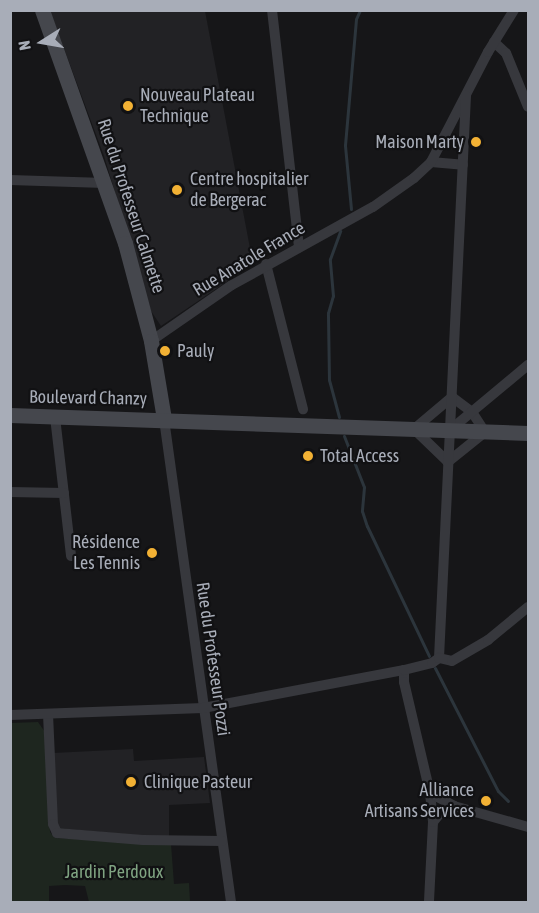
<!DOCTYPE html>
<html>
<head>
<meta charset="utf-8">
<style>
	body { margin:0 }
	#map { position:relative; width:539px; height:913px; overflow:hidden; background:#161618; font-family:"Asap Condensed",sans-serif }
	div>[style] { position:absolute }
	.built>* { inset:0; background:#222225 }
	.green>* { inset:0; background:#1e261f }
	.stream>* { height:3px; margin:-1.5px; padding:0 1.5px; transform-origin:1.5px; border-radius:1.5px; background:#2c353c }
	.street>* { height:10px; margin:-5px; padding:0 5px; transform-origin:5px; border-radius:5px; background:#37383d }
	.secondary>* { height:15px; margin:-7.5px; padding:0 7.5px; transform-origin:7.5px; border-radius:7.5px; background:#45474d }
	.dots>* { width:16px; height:16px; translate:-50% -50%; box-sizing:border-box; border:3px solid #111113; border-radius:50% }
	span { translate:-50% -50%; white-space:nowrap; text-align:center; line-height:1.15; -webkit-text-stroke:4.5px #111113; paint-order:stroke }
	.poi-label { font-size:18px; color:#a8adb8 }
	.left { translate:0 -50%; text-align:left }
	.right { translate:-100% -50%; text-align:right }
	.street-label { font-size:18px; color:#a8adb8 }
	.park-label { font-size:18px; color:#7fa381 }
	.frame { position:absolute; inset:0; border:12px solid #a8adb8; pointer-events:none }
	.north { position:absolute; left:12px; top:12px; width:60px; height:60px; -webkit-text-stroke:4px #111113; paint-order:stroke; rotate:259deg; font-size:16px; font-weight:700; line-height:24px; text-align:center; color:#a8adb8 }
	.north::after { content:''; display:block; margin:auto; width:21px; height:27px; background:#a8adb8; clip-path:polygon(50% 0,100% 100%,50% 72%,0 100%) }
</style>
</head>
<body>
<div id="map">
	<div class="built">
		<i style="clip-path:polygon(50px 11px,205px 11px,253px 264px,161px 326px,151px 311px,104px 156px)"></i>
		<i style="clip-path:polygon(133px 749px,134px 761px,204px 757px,210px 803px,169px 805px,169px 838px,57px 828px,53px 753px)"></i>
	</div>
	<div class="green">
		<i style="clip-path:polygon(38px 722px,45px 732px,50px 832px,55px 838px,171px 844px,174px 884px,189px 883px,190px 901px,89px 902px,85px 886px,65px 885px,49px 886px,49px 902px,11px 902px,10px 723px)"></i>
	</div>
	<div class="stream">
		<i style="left:351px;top:209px;width:64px;rotate:-95.4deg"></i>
		<i style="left:345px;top:145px;width:126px;rotate:-85deg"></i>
		<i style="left:356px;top:19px;width:10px;rotate:-66deg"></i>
		<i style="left:339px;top:417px;width:38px;rotate:-105deg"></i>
		<i style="left:329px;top:380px;width:67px;rotate:-90.9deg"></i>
		<i style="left:328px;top:313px;width:18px;rotate:-74deg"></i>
		<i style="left:333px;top:296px;width:37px;rotate:-95deg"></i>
		<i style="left:330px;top:259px;width:30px;rotate:-70deg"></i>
		<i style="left:344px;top:436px;width:55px;rotate:68.6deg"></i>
		<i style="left:364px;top:487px;width:24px;rotate:95deg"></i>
		<i style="left:362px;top:511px;width:16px;rotate:72deg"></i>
		<i style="left:367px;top:526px;width:144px;rotate:64.5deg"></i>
		<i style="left:435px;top:668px;width:138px;rotate:62.9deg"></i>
		<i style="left:498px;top:791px;width:14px;rotate:45deg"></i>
	</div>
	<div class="street">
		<i style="left:272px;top:10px;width:239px;rotate:83.5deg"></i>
		<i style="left:494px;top:42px;width:16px;rotate:43deg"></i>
		<i style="left:506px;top:53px;width:58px;rotate:67.8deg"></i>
		<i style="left:431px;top:162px;width:32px;rotate:5deg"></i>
		<i style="left:10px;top:180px;width:95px;rotate:1.8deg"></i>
		<i style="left:266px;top:264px;width:150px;rotate:75.7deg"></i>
		<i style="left:151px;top:341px;width:98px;rotate:-34.7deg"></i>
		<i style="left:232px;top:285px;width:161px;rotate:-29deg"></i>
		<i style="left:373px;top:207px;width:50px;rotate:-35.3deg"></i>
		<i style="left:414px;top:178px;width:23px;rotate:-43deg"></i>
		<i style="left:431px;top:162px;width:124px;rotate:-62.6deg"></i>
		<i style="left:488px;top:52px;width:49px;rotate:-58.2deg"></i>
		<i style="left:452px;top:397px;width:25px;rotate:37deg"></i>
		<i style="left:472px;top:412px;width:24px;rotate:57deg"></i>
		<i style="left:485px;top:432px;width:48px;rotate:141deg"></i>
		<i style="left:448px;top:462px;width:47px;rotate:-135.9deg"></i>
		<i style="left:414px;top:429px;width:50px;rotate:-40.1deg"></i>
		<i style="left:55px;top:417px;width:140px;rotate:83.4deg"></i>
		<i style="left:164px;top:419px;width:488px;rotate:82.1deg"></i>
		<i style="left:450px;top:430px;width:102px;rotate:-39.8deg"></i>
		<i style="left:10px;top:492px;width:54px;rotate:1.1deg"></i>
		<i style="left:439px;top:658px;width:563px;rotate:-87.25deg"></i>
		<i style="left:404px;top:670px;width:12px;rotate:90deg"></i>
		<i style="left:404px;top:682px;width:114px;rotate:76.8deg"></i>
		<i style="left:430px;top:793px;width:29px;rotate:84deg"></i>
		<i style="left:433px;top:822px;width:80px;rotate:92.9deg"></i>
		<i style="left:48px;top:714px;width:110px;rotate:87.4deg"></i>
		<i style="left:53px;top:824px;width:10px;rotate:66deg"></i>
		<i style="left:57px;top:833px;width:86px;rotate:4.7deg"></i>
		<i style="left:143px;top:840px;width:79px;rotate:0.7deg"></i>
		<i style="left:10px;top:715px;width:193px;rotate:-2.1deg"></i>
		<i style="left:203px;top:708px;width:205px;rotate:-10.7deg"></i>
		<i style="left:404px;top:670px;width:29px;rotate:-14deg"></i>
		<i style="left:432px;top:663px;width:9px;rotate:-36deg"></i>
		<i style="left:439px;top:658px;width:13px;rotate:13deg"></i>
		<i style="left:452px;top:661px;width:42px;rotate:-30.3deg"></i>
		<i style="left:488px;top:640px;width:52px;rotate:-39.5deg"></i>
		<i style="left:430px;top:793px;width:27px;rotate:28deg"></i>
		<i style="left:454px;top:806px;width:77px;rotate:15.8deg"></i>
		<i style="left:433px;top:822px;width:14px;rotate:-51deg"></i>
		<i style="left:442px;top:811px;width:13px;rotate:-23deg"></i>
	</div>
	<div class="secondary">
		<i style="left:42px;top:10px;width:247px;rotate:70.4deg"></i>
		<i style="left:125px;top:243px;width:101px;rotate:75.1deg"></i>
		<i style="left:151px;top:341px;width:79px;rotate:80.5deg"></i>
		<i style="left:10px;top:415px;width:518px;rotate:1.99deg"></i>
	</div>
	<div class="dots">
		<i style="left:128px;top:106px;background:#f2b134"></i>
		<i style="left:476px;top:142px;background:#f2b134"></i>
		<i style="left:177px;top:190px;background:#f2b134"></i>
		<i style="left:165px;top:351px;background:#f2b134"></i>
		<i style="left:308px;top:456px;background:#f2b134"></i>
		<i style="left:152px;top:553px;background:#f2b134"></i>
		<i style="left:131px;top:782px;background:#f2b134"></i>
		<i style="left:486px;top:801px;background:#f2b134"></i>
	</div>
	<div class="poi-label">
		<span class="left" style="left:140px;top:106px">Nouveau Plateau<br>Technique</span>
		<span class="right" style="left:464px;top:142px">Maison Marty</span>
		<span class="left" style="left:190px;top:190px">Centre hospitalier<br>de Bergerac</span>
		<span class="left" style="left:177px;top:351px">Pauly</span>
		<span class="left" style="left:320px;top:456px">Total Access</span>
		<span class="right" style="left:140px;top:553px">Résidence<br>Les Tennis</span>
		<span class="left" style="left:144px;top:782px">Clinique Pasteur</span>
		<span class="right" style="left:474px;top:801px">Alliance<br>Artisans Services</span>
	</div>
	<div class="street-label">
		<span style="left:131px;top:206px;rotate:72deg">Rue du Professeur Calmette</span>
		<span style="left:249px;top:259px;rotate:-31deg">Rue Anatole France</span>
		<span style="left:88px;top:398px;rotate:1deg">Boulevard Chanzy</span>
		<span style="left:213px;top:659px;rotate:82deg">Rue du Professeur Pozzi</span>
	</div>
	<div class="park-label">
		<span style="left:114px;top:872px">Jardin Perdoux</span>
	</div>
	<div class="frame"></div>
	<div class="north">N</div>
</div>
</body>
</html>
